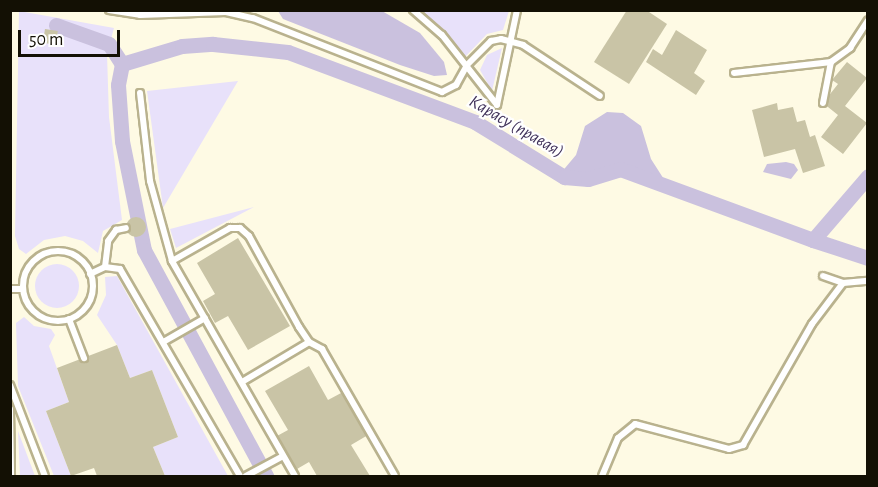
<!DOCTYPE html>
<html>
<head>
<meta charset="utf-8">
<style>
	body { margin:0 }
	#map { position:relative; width:878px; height:487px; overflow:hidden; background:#fefae4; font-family:"Alegreya Sans",sans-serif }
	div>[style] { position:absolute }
	.green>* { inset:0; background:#e8e1fa }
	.round { border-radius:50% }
	.water>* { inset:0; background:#cac1de }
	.canal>* { height:15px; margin:-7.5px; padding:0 7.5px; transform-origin:7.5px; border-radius:7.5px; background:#cac1de }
	.building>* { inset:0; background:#c9c4a6; transform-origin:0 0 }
	.roads { filter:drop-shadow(2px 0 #b9b28e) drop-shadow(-2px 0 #b9b28e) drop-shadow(0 2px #b9b28e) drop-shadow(0 -2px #b9b28e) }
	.lane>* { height:6px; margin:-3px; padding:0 3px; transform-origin:3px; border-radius:3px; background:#fff }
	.lane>.ring { margin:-3px; padding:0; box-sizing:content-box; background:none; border:6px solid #fff; border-radius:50% }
	span { translate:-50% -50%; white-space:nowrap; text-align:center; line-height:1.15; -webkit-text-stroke:4.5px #fff; paint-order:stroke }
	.water-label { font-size:18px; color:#3f3159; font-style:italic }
	.frame { position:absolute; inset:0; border:12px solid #131004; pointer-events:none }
	.scale { position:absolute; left:18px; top:30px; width:102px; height:27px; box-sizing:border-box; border:3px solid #131004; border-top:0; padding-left:8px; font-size:18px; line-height:21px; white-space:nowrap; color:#131004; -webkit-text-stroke:4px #fff; paint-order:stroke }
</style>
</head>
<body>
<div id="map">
	<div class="green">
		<i style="clip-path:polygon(19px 11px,114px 28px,107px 54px,109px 117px,122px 220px,103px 231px,98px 253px,83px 241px,65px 236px,44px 240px,26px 254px,19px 249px,15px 236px)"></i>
		<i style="clip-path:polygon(422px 11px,509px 11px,503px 30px,487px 34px,465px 57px)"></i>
		<i style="clip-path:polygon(502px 48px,492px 91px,480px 70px,487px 55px)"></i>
		<i style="clip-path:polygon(238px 81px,163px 208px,147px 91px)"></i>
		<i style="clip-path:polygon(254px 207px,176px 248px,170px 229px)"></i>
		<i class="round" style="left:35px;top:264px;width:44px;height:44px"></i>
		<i style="clip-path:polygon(117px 276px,228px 476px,165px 476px,153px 447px,178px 437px,152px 370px,130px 378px,117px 345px,97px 315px,106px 295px,105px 277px)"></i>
		<i style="clip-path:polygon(24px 317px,34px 326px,51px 329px,55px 335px,49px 346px,69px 402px,46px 411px,71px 476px,54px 476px,18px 386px,16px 323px)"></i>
		<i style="clip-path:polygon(18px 431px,35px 476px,20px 476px)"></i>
	</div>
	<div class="water">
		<i style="clip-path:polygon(278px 11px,382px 11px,420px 33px,444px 62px,447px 75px,434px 76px,400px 65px,283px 19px)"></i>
		<i style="clip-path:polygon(607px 112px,623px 113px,641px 126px,651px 159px,667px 184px,620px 169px,588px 179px,560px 174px,576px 155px,585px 126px)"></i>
		<i style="clip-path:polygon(786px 162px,794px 164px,798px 170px,791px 179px,763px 172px,767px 164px)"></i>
	</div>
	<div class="canal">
		<i style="left:56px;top:25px;width:56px;rotate:19.7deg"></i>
		<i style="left:109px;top:44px;width:24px;rotate:57deg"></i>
		<i style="left:122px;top:64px;width:63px;rotate:-16.7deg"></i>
		<i style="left:182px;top:46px;width:31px;rotate:-4deg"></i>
		<i style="left:213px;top:44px;width:75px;rotate:6.1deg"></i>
		<i style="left:288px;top:52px;width:200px;rotate:20.5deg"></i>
		<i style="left:475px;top:122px;width:105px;rotate:31.7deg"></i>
		<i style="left:564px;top:177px;width:24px;rotate:5deg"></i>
		<i style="left:588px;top:179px;width:34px;rotate:-17deg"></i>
		<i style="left:620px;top:169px;width:206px;rotate:20.2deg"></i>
		<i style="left:813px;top:240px;width:84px;rotate:-49.3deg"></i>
		<i style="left:122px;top:64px;width:21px;rotate:101deg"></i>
		<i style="left:118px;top:85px;width:56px;rotate:85.9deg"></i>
		<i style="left:122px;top:141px;width:111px;rotate:78.6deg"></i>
		<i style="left:144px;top:250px;width:257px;rotate:61.6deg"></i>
		<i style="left:813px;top:240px;width:58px;rotate:18.1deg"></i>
	</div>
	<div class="building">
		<i style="clip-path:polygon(627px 10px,646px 10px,667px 24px,629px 84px,594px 62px)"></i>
		<i style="left:45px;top:29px;width:13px;height:14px;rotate:9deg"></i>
		<i style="clip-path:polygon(676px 30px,707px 50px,694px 73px,705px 81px,696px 95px,646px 62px,653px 49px,662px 55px)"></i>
		<i style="clip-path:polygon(847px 62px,867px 78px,845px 106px,867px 123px,843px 154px,821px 137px,838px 115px,823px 103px,838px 84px,832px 80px)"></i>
		<i style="clip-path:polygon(777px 103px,778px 110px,793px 107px,797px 122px,805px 120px,810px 137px,815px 135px,825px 166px,803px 173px,795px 149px,764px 157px,752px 110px)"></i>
		<i class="round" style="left:126px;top:217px;width:20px;height:20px"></i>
		<i style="clip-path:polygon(238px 238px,290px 326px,248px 350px,228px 316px,215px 323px,203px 301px,215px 294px,197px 263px)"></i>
		<i style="clip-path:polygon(117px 345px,130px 378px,152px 370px,178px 437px,153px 447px,165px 476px,97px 476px,94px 468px,71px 476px,46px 411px,69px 402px,57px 368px)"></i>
		<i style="clip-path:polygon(309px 366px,328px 400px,343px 392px,368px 435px,351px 445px,370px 476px,317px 476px,309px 462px,297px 469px,277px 436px,288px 430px,265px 391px)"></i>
	</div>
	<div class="roads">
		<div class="lane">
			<i style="left:109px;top:10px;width:31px;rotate:9deg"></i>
			<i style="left:140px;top:15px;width:86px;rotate:-2deg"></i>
			<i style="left:226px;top:12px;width:28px;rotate:13deg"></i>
			<i style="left:253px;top:18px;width:203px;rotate:21.4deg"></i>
			<i style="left:442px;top:92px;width:16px;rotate:-27deg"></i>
			<i style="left:456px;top:85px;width:23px;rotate:-61deg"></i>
			<i style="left:467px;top:65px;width:34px;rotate:-45deg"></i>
			<i style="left:491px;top:41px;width:10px;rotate:-11deg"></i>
			<i style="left:501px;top:39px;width:23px;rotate:15deg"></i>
			<i style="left:523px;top:45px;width:92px;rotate:33.5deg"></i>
			<i style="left:413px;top:10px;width:38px;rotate:41deg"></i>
			<i style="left:442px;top:35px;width:89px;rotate:51.8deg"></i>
			<i style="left:734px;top:73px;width:98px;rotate:-6.5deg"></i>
			<i style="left:140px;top:93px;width:89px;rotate:83.5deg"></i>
			<i style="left:150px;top:181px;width:83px;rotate:74.6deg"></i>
			<i style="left:823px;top:103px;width:42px;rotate:-79deg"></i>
			<i style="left:831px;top:62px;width:24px;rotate:-36deg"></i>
			<i style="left:850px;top:48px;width:33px;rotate:-57deg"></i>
			<i style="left:497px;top:105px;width:97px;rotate:-78.1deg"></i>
			<i class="ring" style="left:23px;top:251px;width:64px;height:64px"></i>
			<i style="left:105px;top:267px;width:26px;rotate:-83deg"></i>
			<i style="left:108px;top:241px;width:14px;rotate:-54deg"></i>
			<i style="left:116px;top:230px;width:10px;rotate:-11deg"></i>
			<i style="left:90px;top:274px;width:17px;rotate:-25deg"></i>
			<i style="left:105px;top:267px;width:15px;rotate:8deg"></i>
			<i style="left:120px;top:269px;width:239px;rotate:59.9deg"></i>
			<i style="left:823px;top:276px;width:21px;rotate:19deg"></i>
			<i style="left:10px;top:289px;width:13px"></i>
			<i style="left:69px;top:319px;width:42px;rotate:69deg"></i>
			<i style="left:165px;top:341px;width:46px;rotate:-29.9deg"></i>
			<i style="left:242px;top:382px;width:78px;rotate:-30.8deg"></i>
			<i style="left:10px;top:385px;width:97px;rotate:69deg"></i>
			<i style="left:10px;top:409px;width:67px;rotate:89.1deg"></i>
			<i style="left:246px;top:476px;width:42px;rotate:-28.4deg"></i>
			<i style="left:295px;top:476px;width:248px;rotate:-119.8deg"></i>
			<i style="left:172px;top:261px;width:67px;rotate:-29.6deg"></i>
			<i style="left:230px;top:228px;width:10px"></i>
			<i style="left:240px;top:228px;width:12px;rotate:42deg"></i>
			<i style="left:249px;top:236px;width:104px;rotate:61.2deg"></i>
			<i style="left:299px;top:327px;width:18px;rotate:56deg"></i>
			<i style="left:309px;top:342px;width:15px;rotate:28deg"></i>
			<i style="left:322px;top:349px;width:146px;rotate:60.1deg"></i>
			<i style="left:602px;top:476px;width:41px;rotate:-67.2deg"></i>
			<i style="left:618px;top:438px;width:22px;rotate:-39deg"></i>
			<i style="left:635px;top:424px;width:97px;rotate:14.9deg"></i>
			<i style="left:729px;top:449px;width:15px;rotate:-16deg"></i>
			<i style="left:743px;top:445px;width:139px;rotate:-60.3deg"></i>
			<i style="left:812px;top:324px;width:51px;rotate:-52.9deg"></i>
			<i style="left:843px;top:283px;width:25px;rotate:-5deg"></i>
		</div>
	</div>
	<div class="water-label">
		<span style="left:516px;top:127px;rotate:30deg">Карасу (правая)</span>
	</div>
	<div class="frame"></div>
	<div class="scale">50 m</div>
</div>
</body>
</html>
